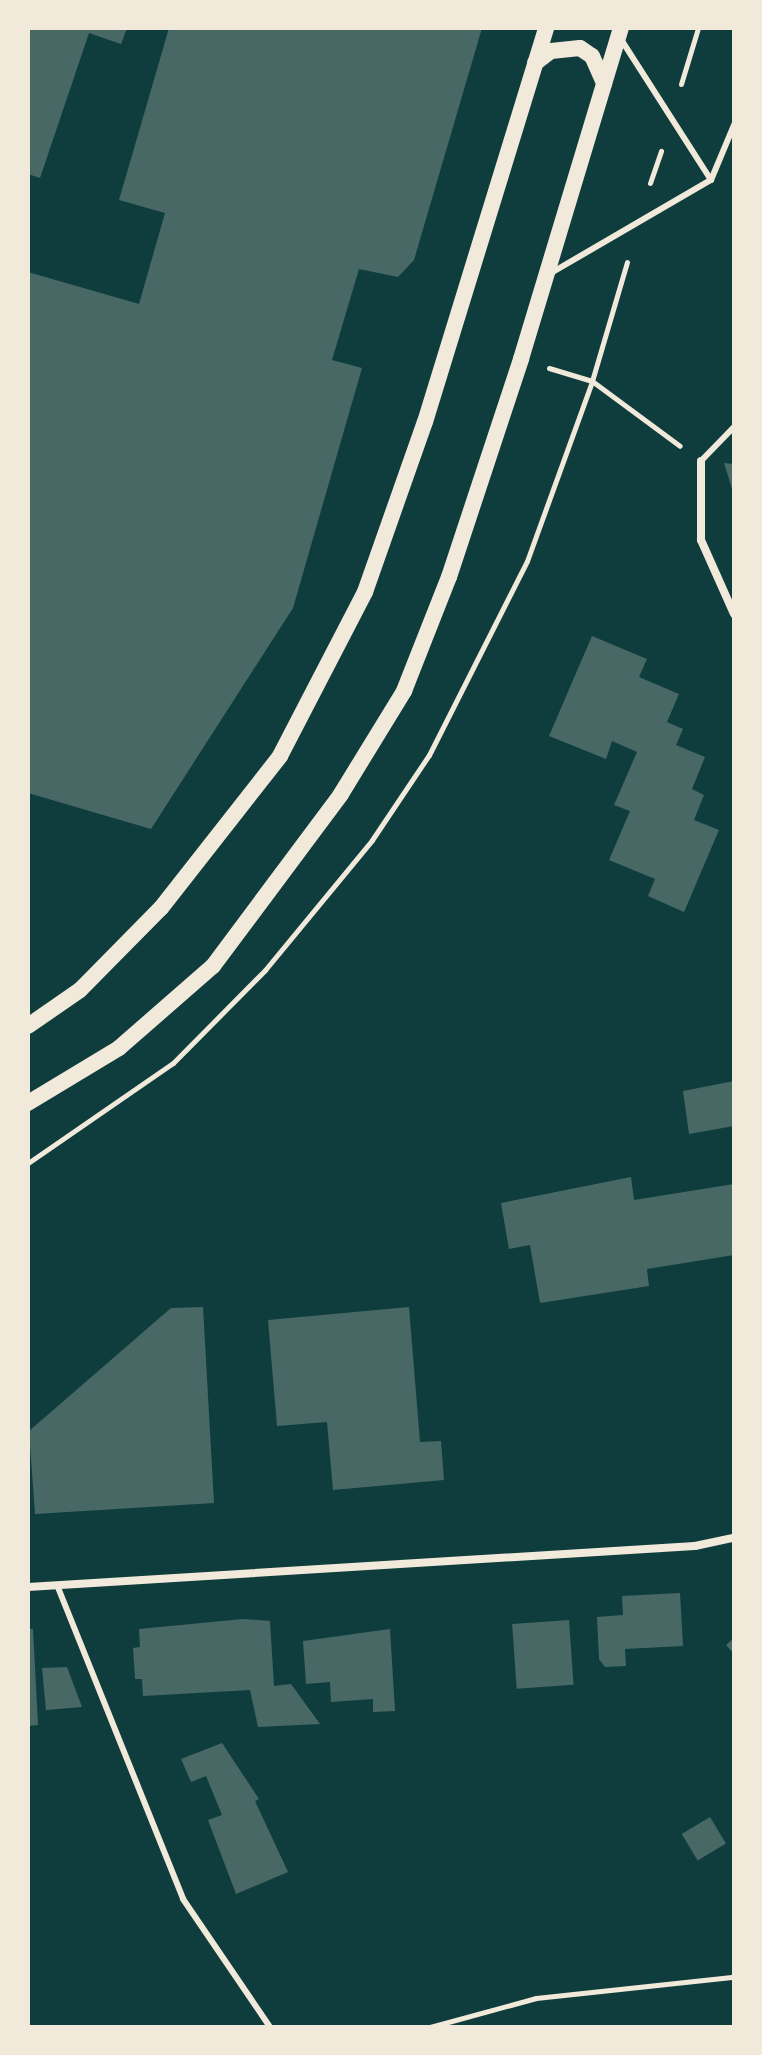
<!DOCTYPE html>
<html>
<head>
<meta charset="utf-8">
<style>
	body { margin:0 }
	#map { position:relative; width:762px; height:2055px; overflow:hidden; background:#0f3d3e; font-family:Barlow,sans-serif }
	div>[style] { position:absolute }
	.building>* { inset:0; background:#486865; transform-origin:0 0 }
	.path>* { height:5px; margin:-2.5px; padding:0 2.5px; transform-origin:2.5px; border-radius:2.5px; background:#f1e9da }
	.service>* { height:6px; margin:-3px; padding:0 3px; transform-origin:3px; border-radius:3px; background:#f1e9da }
	.minor>* { height:8px; margin:-4px; padding:0 4px; transform-origin:4px; border-radius:4px; background:#f1e9da }
	.secondary>* { height:16px; margin:-8px; padding:0 8px; transform-origin:8px; border-radius:8px; background:#f1e9da }
	span { translate:-50% -50%; white-space:nowrap; text-align:center; line-height:1.15; -webkit-text-stroke:8px #f1e9da; paint-order:stroke }
	.frame { position:absolute; inset:0; border:30px solid #f1e9da; pointer-events:none }
</style>
</head>
<body>
<div id="map">
	<div class="building">
		<i style="clip-path:polygon(28px 28px,127px 28px,121px 44px,89px 33px,40px 178px,28px 174px)"></i>
		<i style="clip-path:polygon(169px 28px,482px 28px,414px 260px,398px 277px,359px 269px,332px 360px,362px 368px,293px 608px,151px 829px,28px 793px,28px 272px,139px 304px,165px 213px,119px 200px)"></i>
		<i style="clip-path:polygon(724px 463px,734px 464px,734px 492px,733px 492px)"></i>
		<i style="clip-path:polygon(592px 636px,647px 659px,639px 677px,679px 694px,667px 722px,683px 729px,676px 745px,705px 757px,692px 789px,704px 795px,694px 820px,719px 830px,684px 912px,648px 896px,655px 879px,609px 860px,630px 811px,614px 805px,637px 752px,612px 741px,606px 759px,549px 736px)"></i>
		<i style="clip-path:polygon(734px 1081px,734px 1126px,689px 1134px,683px 1091px)"></i>
		<i style="clip-path:polygon(631px 1177px,634px 1200px,734px 1184px,734px 1255px,647px 1269px,649px 1286px,540px 1303px,530px 1245px,509px 1249px,501px 1203px)"></i>
		<i style="clip-path:polygon(203px 1307px,214px 1503px,35px 1514px,29px 1431px,171px 1308px)"></i>
		<i style="clip-path:polygon(409px 1307px,420px 1442px,441px 1441px,444px 1480px,333px 1490px,327px 1422px,277px 1426px,268px 1320px)"></i>
		<i style="clip-path:polygon(680px 1593px,683px 1646px,625px 1649px,626px 1666px,605px 1667px,599px 1659px,597px 1617px,623px 1615px,622px 1596px)"></i>
		<i style="clip-path:polygon(243px 1619px,270px 1621px,274px 1686px,291px 1684px,320px 1724px,258px 1727px,250px 1690px,143px 1696px,142px 1679px,135px 1679px,133px 1648px,140px 1647px,139px 1629px)"></i>
		<i style="left:569px;top:1620px;width:65px;height:57px;rotate:86deg"></i>
		<i style="clip-path:polygon(28px 1629px,33px 1629px,38px 1725px,28px 1726px)"></i>
		<i style="clip-path:polygon(390px 1629px,395px 1711px,373px 1712px,373px 1699px,331px 1702px,330px 1682px,306px 1684px,303px 1641px)"></i>
		<i style="clip-path:polygon(734px 1638px,734px 1654px,726px 1645px)"></i>
		<i style="clip-path:polygon(67px 1667px,82px 1707px,46px 1710px,42px 1668px)"></i>
		<i style="clip-path:polygon(222px 1743px,259px 1799px,255px 1801px,288px 1872px,236px 1894px,208px 1820px,222px 1815px,206px 1776px,191px 1782px,181px 1759px)"></i>
		<i style="left:710px;top:1817px;width:31px;height:33px;rotate:59deg"></i>
	</div>
	<div class="path">
		<i style="left:681px;top:84px;width:59px;rotate:-73.1deg"></i>
		<i style="left:650px;top:183px;width:34px;rotate:-71deg"></i>
		<i style="left:549px;top:368px;width:45px;rotate:16.8deg"></i>
		<i style="left:592px;top:381px;width:109px;rotate:36.5deg"></i>
		<i style="left:28px;top:1163px;width:176px;rotate:-34.6deg"></i>
		<i style="left:173px;top:1063px;width:131px;rotate:-45.3deg"></i>
		<i style="left:265px;top:970px;width:168px;rotate:-50.5deg"></i>
		<i style="left:372px;top:840px;width:102px;rotate:-56.2deg"></i>
		<i style="left:429px;top:755px;width:217px;rotate:-63.2deg"></i>
		<i style="left:527px;top:561px;width:191px;rotate:-70.1deg"></i>
		<i style="left:592px;top:381px;width:124px;rotate:-73.6deg"></i>
		<i style="left:430px;top:2027px;width:110px;rotate:-15.3deg"></i>
		<i style="left:536px;top:1998px;width:199px;rotate:-6.1deg"></i>
	</div>
	<div class="service">
		<i style="left:711px;top:180px;width:60px;rotate:-67.3deg"></i>
		<i style="left:551px;top:273px;width:185px;rotate:-30.2deg"></i>
		<i style="left:711px;top:180px;width:167px;rotate:-122.6deg"></i>
		<i style="left:701px;top:461px;width:47px;rotate:-45.9deg"></i>
		<i style="left:57px;top:1585px;width:338px;rotate:68.1deg"></i>
		<i style="left:183px;top:1899px;width:155px;rotate:55.8deg"></i>
	</div>
	<div class="minor">
		<i style="left:701px;top:461px;width:79px;rotate:90deg"></i>
		<i style="left:701px;top:540px;width:81px;rotate:66deg"></i>
		<i style="left:28px;top:1587px;width:668px;rotate:-3.52deg"></i>
		<i style="left:695px;top:1546px;width:40px;rotate:-12deg"></i>
	</div>
	<div class="secondary">
		<i style="left:535px;top:63px;width:20px;rotate:-37deg"></i>
		<i style="left:551px;top:51px;width:29px;rotate:-6deg"></i>
		<i style="left:580px;top:48px;width:14px;rotate:34deg"></i>
		<i style="left:592px;top:56px;width:30px;rotate:66deg"></i>
		<i style="left:28px;top:1026px;width:63px;rotate:-34.7deg"></i>
		<i style="left:80px;top:990px;width:115px;rotate:-45.4deg"></i>
		<i style="left:161px;top:908px;width:193px;rotate:-51.9deg"></i>
		<i style="left:280px;top:756px;width:185px;rotate:-62.6deg"></i>
		<i style="left:365px;top:592px;width:180px;rotate:-70.6deg"></i>
		<i style="left:425px;top:422px;width:412px;rotate:-72.9deg"></i>
		<i style="left:28px;top:1103px;width:106px;rotate:-31.1deg"></i>
		<i style="left:119px;top:1048px;width:125px;rotate:-41.1deg"></i>
		<i style="left:213px;top:966px;width:214px;rotate:-53.3deg"></i>
		<i style="left:341px;top:794px;width:121px;rotate:-58.5deg"></i>
		<i style="left:404px;top:691px;width:123px;rotate:-68.5deg"></i>
		<i style="left:449px;top:577px;width:230px;rotate:-71.7deg"></i>
		<i style="left:521px;top:359px;width:346px;rotate:-73.2deg"></i>
	</div>
	<div class="frame"></div>
</div>
</body>
</html>
